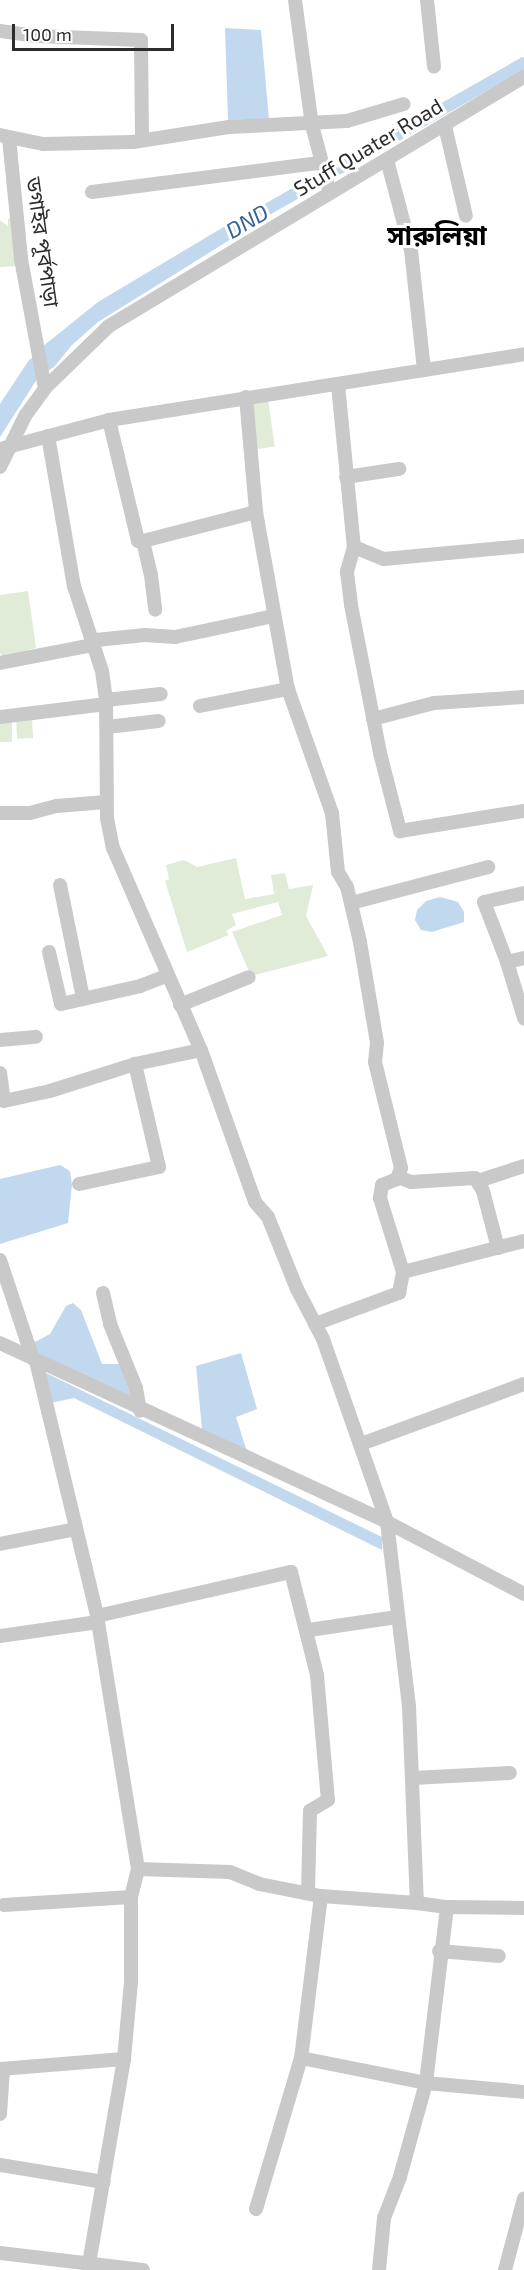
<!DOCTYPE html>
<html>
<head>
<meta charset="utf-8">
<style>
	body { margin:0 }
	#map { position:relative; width:524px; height:2270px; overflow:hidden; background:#fff; font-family:"Exo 2","Noto Sans Bengali",sans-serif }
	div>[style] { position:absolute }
	.green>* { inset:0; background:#e0ecd8; transform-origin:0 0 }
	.water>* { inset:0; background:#c2d8ee }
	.canal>* { height:12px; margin:-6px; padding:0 6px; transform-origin:6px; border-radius:6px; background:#c2d8ee }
	.minor>* { height:14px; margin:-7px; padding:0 7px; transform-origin:7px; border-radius:7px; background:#c9c9c9 }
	span { translate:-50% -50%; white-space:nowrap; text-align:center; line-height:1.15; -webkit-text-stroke:6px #fff; paint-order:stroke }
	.street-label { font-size:21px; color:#2c2c2c }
	.water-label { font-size:22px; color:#346495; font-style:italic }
	.district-label { font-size:27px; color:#000; font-weight:700 }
	.scale { position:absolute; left:12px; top:24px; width:162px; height:27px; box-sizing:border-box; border:3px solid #2c2c2c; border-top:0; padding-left:8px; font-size:18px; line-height:21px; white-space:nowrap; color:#2c2c2c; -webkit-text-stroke:4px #fff; paint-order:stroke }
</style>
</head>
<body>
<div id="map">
	<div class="green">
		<i style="clip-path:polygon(13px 217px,17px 266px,0 267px,0 220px,8px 226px,8px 219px)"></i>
		<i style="left:268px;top:399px;width:48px;height:19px;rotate:82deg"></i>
		<i style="clip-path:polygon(28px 591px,36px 648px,27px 650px,27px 656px,6px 661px,0 653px,0 595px)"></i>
		<i style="left:32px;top:718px;width:20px;height:16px;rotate:87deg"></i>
		<i style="left:0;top:719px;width:12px;height:23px"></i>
		<i style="clip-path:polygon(236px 858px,245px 899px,274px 894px,271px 875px,285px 873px,289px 889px,313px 885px,306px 916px,328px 956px,251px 976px,232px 932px,282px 915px,278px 902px,232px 914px,236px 925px,226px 931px,229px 935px,187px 952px,165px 881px,169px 879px,166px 865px,184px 860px,197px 867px)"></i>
	</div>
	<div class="water">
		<i style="clip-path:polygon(225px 28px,261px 30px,269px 119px,228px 120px)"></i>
		<i style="clip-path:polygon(252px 210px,265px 218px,98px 322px,72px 345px,54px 367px,39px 376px,0 437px,0 404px,29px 360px,42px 352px,42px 347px,98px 302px)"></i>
		<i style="clip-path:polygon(440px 897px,458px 902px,464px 912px,464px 922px,432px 932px,421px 930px,415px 920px,417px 910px,426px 901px)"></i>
		<i style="clip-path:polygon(60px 1165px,70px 1171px,72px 1185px,68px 1223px,0 1244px,0 1179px)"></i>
		<i style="clip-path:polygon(73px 1303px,81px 1310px,102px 1364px,119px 1364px,133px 1398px,34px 1352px,33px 1343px,50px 1334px,66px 1306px)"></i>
		<i style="clip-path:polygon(241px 1353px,257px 1409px,236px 1417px,248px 1455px,202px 1429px,196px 1366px)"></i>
		<i style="clip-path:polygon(44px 1372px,382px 1537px,382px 1550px,74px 1398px,50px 1403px)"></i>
	</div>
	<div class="canal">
		<i style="left:245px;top:222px;width:321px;rotate:-29.7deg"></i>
	</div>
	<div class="minor">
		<i style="left:295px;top:0;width:126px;rotate:82.3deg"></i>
		<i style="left:312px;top:125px;width:70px;rotate:75.2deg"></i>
		<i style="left:427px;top:0;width:67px;rotate:84deg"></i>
		<i style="left:0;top:31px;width:37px;rotate:8deg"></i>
		<i style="left:37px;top:36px;width:104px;rotate:2.2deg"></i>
		<i style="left:141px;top:40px;width:100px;rotate:89.4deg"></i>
		<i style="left:445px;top:126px;width:92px;rotate:76.9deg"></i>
		<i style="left:0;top:135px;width:44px;rotate:11.8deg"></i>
		<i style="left:43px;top:144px;width:90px;rotate:-1.3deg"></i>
		<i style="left:133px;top:142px;width:97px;rotate:-8.9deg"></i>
		<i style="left:229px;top:127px;width:118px;rotate:-2.9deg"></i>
		<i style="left:347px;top:121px;width:59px;rotate:-16.6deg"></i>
		<i style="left:9px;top:138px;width:122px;rotate:84.3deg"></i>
		<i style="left:21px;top:259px;width:131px;rotate:79.5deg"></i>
		<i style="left:387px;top:160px;width:93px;rotate:75.1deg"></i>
		<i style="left:411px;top:250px;width:121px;rotate:83.8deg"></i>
		<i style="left:92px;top:192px;width:229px;rotate:-7.3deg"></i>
		<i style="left:338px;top:385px;width:163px;rotate:84.4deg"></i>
		<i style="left:354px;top:547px;width:26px;rotate:106deg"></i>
		<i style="left:347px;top:572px;width:33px;rotate:83deg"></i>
		<i style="left:351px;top:605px;width:151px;rotate:78.9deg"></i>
		<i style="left:380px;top:753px;width:81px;rotate:75.6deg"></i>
		<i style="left:400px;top:831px;width:126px;rotate:-9.2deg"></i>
		<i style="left:246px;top:397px;width:115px;rotate:85deg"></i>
		<i style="left:256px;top:512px;width:180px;rotate:79.8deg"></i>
		<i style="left:288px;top:689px;width:132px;rotate:70.5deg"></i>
		<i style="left:332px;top:813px;width:59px;rotate:84.2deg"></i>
		<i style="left:338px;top:872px;width:17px;rotate:59deg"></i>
		<i style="left:347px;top:887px;width:57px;rotate:76.7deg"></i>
		<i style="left:360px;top:942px;width:102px;rotate:80.4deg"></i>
		<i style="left:377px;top:1043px;width:19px;rotate:96deg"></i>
		<i style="left:375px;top:1062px;width:109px;rotate:76.2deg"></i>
		<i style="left:401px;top:1168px;width:12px;rotate:110deg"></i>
		<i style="left:397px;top:1179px;width:16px;rotate:158deg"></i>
		<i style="left:382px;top:1185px;width:13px;rotate:99deg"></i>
		<i style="left:380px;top:1198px;width:77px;rotate:72.7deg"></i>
		<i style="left:403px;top:1272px;width:125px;rotate:-14.4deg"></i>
		<i style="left:109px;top:420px;width:124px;rotate:76.5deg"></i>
		<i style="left:138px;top:541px;width:5px"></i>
		<i style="left:143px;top:541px;width:35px;rotate:77deg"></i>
		<i style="left:151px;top:575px;width:35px;rotate:83deg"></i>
		<i style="left:48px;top:436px;width:152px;rotate:80.2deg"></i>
		<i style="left:74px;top:586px;width:89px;rotate:71.8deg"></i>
		<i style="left:102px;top:671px;width:29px;rotate:82deg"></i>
		<i style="left:106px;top:700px;width:118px;rotate:89.5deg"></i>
		<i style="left:107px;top:818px;width:31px;rotate:79deg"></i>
		<i style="left:113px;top:848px;width:220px;rotate:66.5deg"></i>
		<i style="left:201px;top:1050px;width:161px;rotate:70.4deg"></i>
		<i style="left:255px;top:1202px;width:20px;rotate:49deg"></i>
		<i style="left:268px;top:1217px;width:78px;rotate:68.1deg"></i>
		<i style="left:297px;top:1289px;width:56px;rotate:62.5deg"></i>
		<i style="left:323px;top:1339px;width:194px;rotate:70.7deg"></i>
		<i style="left:387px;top:1522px;width:185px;rotate:83.2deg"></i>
		<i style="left:409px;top:1706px;width:197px;rotate:87.7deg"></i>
		<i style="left:417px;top:1903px;width:30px;rotate:8deg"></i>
		<i style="left:447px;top:1907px;width:177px;rotate:96.8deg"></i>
		<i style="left:426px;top:2083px;width:98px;rotate:105.5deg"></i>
		<i style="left:400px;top:2177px;width:44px;rotate:111.3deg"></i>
		<i style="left:384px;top:2218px;width:52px;rotate:95.5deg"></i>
		<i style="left:4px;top:448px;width:109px;rotate:-14.9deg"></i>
		<i style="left:109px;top:420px;width:420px;rotate:-9deg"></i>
		<i style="left:0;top:467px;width:57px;rotate:-63.9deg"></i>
		<i style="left:25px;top:416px;width:34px;rotate:-54deg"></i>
		<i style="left:45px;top:388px;width:89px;rotate:-44.1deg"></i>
		<i style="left:109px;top:326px;width:484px;rotate:-31deg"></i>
		<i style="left:346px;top:477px;width:54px;rotate:-8.6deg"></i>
		<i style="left:143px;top:541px;width:117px;rotate:-14.4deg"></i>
		<i style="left:354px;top:547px;width:32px;rotate:22deg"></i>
		<i style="left:384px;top:559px;width:141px;rotate:-5.3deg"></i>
		<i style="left:0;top:663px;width:95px;rotate:-11deg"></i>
		<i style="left:93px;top:645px;width:6px;rotate:-59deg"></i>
		<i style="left:96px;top:640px;width:49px;rotate:-5.8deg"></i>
		<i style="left:145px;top:635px;width:30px;rotate:4deg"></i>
		<i style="left:175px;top:637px;width:101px;rotate:-12deg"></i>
		<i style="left:106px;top:700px;width:55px;rotate:-6.2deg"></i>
		<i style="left:200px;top:706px;width:90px;rotate:-10.9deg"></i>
		<i style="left:0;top:717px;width:107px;rotate:-7deg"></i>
		<i style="left:373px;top:719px;width:63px;rotate:-14.7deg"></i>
		<i style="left:434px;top:703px;width:90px;rotate:-3.8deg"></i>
		<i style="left:107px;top:727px;width:52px;rotate:-6.6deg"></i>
		<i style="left:0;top:813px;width:30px"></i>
		<i style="left:30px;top:813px;width:28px;rotate:-15deg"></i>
		<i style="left:57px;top:806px;width:49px;rotate:-4.7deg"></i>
		<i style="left:60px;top:885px;width:115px;rotate:78.5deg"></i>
		<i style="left:351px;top:903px;width:142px;rotate:-14.7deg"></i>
		<i style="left:49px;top:952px;width:53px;rotate:77deg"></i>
		<i style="left:61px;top:1004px;width:81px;rotate:-12.8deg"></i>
		<i style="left:140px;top:986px;width:28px;rotate:-21deg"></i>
		<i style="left:524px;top:958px;width:17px;rotate:167deg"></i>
		<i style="left:507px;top:962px;width:59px;rotate:73.1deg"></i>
		<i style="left:507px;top:962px;width:64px;rotate:-111deg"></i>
		<i style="left:484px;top:902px;width:41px;rotate:-12.7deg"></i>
		<i style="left:180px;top:1005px;width:74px;rotate:-22.1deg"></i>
		<i style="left:0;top:1040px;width:36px;rotate:-5deg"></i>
		<i style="left:0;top:1073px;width:28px;rotate:82deg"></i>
		<i style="left:4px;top:1101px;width:47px;rotate:-12.3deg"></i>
		<i style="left:50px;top:1091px;width:89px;rotate:-17.6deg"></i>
		<i style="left:399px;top:1177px;width:13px;rotate:23deg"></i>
		<i style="left:411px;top:1182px;width:64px;rotate:-3.6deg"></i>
		<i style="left:475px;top:1178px;width:15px;rotate:58deg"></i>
		<i style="left:483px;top:1191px;width:59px;rotate:75.3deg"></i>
		<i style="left:478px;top:1181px;width:48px;rotate:-18.1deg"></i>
		<i style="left:79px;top:1184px;width:82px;rotate:-12deg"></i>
		<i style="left:159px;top:1167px;width:106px;rotate:-103.1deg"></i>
		<i style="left:135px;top:1064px;width:67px;rotate:-12deg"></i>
		<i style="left:0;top:1260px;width:104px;rotate:71.6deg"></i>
		<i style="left:103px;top:1293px;width:32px;rotate:77deg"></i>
		<i style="left:110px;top:1324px;width:69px;rotate:67.9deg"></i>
		<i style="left:136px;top:1388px;width:23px;rotate:80deg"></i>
		<i style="left:315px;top:1324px;width:90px;rotate:-20.3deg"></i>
		<i style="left:399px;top:1293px;width:21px;rotate:-79deg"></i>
		<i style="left:0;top:1343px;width:426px;rotate:24.8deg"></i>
		<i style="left:387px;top:1522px;width:155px;rotate:27.7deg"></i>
		<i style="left:36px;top:1361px;width:262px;rotate:76.5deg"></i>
		<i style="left:97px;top:1616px;width:256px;rotate:80.8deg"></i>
		<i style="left:138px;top:1869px;width:29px;rotate:104deg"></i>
		<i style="left:131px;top:1897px;width:85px;rotate:90deg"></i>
		<i style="left:131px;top:1982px;width:77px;rotate:95.2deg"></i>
		<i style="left:124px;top:2059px;width:207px;rotate:99.7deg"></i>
		<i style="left:361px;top:1444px;width:174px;rotate:-20.2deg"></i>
		<i style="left:0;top:1544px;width:77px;rotate:-11.2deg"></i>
		<i style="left:97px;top:1616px;width:199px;rotate:-12.8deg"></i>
		<i style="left:291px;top:1572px;width:106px;rotate:75.8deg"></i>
		<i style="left:317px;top:1675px;width:125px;rotate:85deg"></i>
		<i style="left:328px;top:1800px;width:21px;rotate:149deg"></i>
		<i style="left:310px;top:1811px;width:82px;rotate:91.4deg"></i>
		<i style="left:309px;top:1630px;width:89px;rotate:-8.4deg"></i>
		<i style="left:0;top:1636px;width:99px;rotate:-8.1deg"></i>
		<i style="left:413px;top:1778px;width:97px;rotate:-3deg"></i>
		<i style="left:138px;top:1869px;width:92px;rotate:1.9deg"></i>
		<i style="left:230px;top:1872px;width:31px;rotate:22deg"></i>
		<i style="left:259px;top:1884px;width:63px;rotate:11deg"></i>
		<i style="left:321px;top:1896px;width:96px;rotate:4.2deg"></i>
		<i style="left:321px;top:1896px;width:163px;rotate:97deg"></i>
		<i style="left:301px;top:2058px;width:127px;rotate:11.3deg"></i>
		<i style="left:426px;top:2083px;width:98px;rotate:5.2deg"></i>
		<i style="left:4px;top:1905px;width:127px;rotate:-3.6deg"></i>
		<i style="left:447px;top:1907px;width:77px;rotate:0.7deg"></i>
		<i style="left:439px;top:1951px;width:60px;rotate:4.8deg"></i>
		<i style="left:0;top:2069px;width:124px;rotate:-4.6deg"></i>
		<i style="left:0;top:2114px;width:45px;rotate:-86.2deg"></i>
		<i style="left:0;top:2165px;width:105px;rotate:9.3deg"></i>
		<i style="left:256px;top:2209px;width:158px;rotate:-73.4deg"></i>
		<i style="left:0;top:2253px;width:144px;rotate:6.8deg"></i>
		<i style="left:505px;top:2270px;width:74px;rotate:-75.2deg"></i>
	</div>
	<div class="street-label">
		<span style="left:368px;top:147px;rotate:-31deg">Stuff Quater Road</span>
		<span style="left:43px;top:242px;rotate:82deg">ডগাইর পূর্বপাড়া</span>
	</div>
	<div class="water-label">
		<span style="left:247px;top:221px;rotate:-30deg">DND</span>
	</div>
	<div class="district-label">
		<span style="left:437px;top:235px">সারুলিয়া</span>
	</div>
	<div class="scale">100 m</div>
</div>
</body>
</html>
